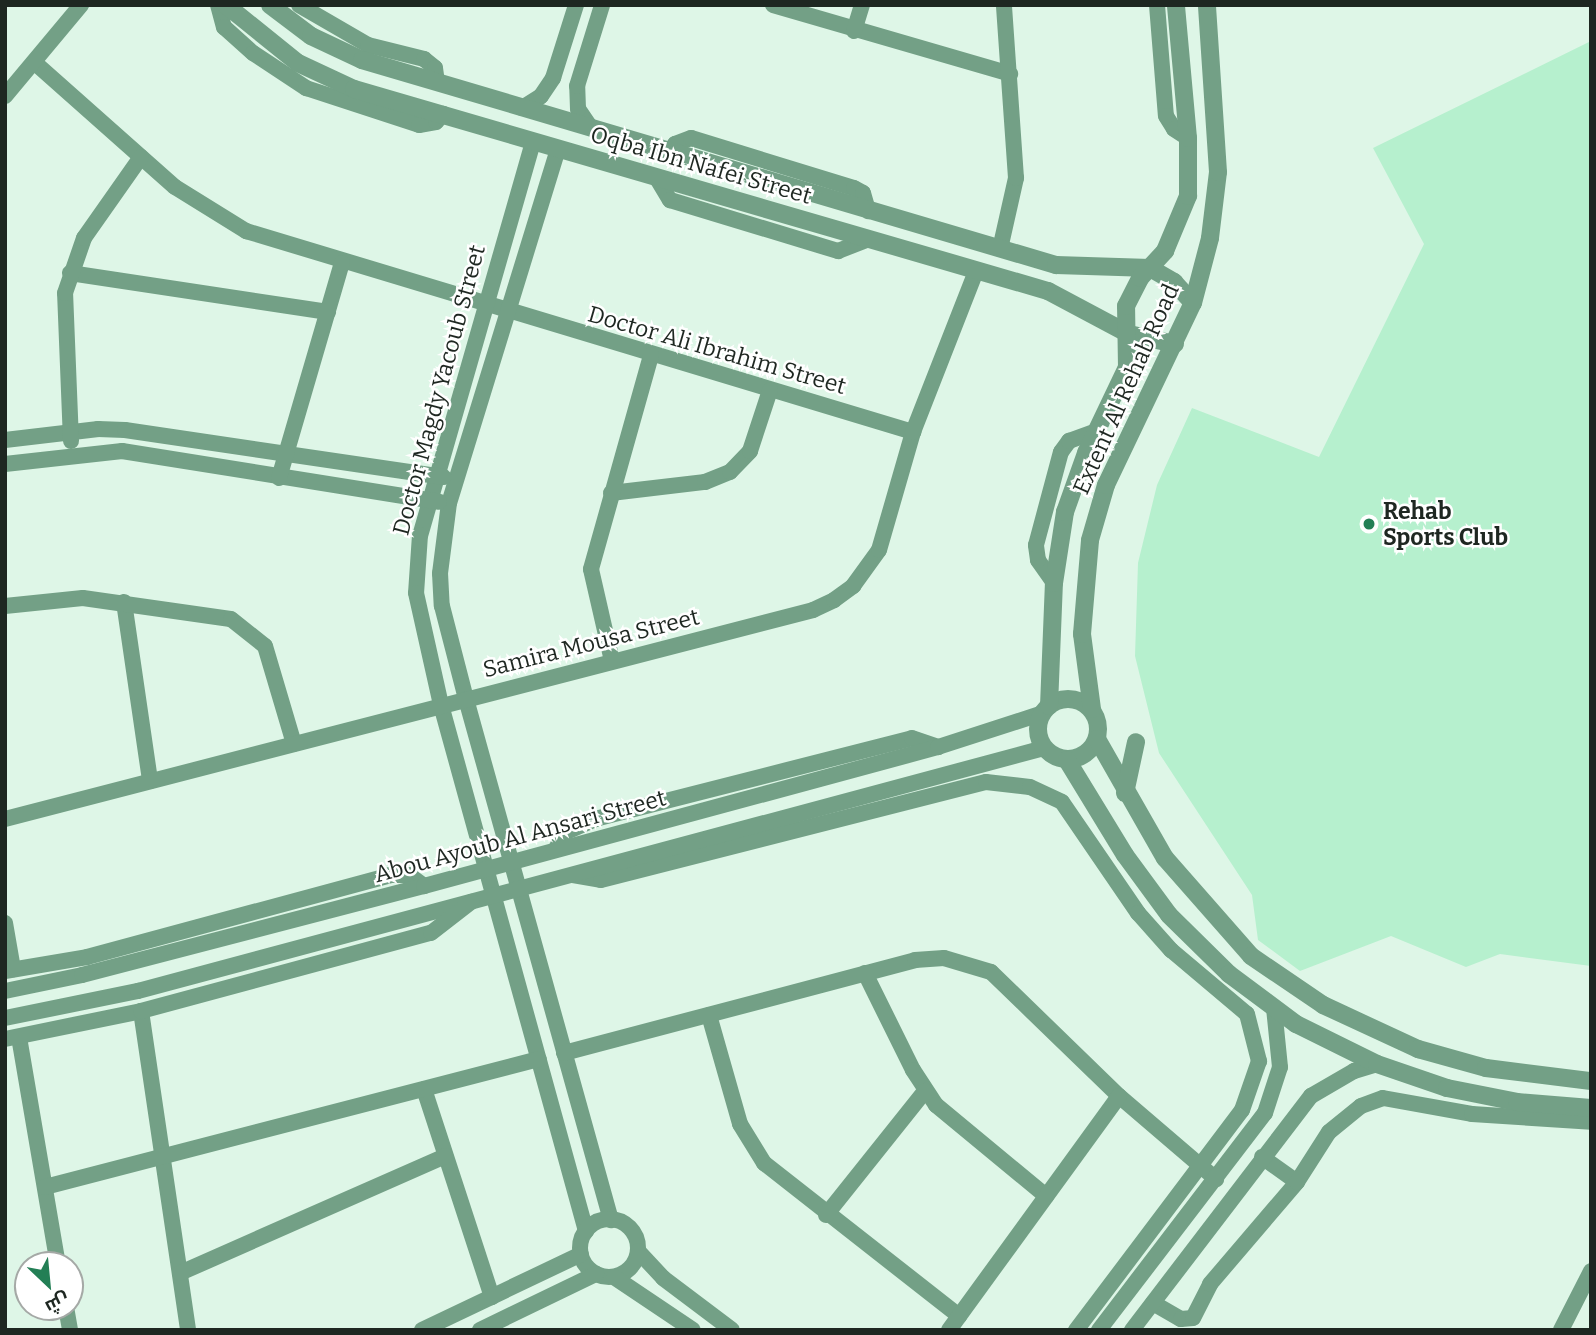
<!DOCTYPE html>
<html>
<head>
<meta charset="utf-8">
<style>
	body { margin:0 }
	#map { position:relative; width:1596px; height:1335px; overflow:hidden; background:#def6e7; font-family:Bitter,Cairo,serif }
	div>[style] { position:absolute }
	.green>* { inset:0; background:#b6f0ce }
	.minor>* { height:16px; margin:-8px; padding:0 8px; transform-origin:8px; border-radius:8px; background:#73a086 }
	.minor>.ring { margin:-8px; padding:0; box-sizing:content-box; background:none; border:16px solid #73a086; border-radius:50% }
	.tertiary>* { height:18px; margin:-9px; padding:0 9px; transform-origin:9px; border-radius:9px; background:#73a086 }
	.tertiary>.ring { margin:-9px; padding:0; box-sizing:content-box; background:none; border:18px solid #73a086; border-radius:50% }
	.dots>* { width:19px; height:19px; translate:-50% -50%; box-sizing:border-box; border:4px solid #fff; border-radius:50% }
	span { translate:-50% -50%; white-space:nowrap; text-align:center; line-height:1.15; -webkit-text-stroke:5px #fff; paint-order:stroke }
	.street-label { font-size:23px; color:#1e2721 }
	.poi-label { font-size:23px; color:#1e2721; font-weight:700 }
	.left { translate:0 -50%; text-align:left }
	.frame { position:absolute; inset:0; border:7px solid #1e2721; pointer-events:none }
	.north { position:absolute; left:14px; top:1251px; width:70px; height:70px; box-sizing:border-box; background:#fff; border:2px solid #a5a9a6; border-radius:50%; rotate:154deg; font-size:19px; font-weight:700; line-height:28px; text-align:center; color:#1e2721 }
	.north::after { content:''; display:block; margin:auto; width:24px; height:32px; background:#237f55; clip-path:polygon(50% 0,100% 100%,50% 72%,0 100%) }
</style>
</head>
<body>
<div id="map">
	<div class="green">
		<i style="clip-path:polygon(1591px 41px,1591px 966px,1500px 954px,1466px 967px,1391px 936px,1300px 971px,1258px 940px,1252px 895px,1159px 753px,1135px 656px,1138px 563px,1157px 485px,1192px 408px,1319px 457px,1424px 244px,1373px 148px)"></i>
	</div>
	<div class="minor">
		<i style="left:218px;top:5px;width:23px;rotate:75deg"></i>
		<i style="left:224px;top:27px;width:39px;rotate:42deg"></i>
		<i style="left:253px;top:53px;width:64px;rotate:33.4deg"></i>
		<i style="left:306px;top:88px;width:119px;rotate:18.1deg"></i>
		<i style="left:419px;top:125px;width:17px;rotate:-10deg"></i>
		<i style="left:436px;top:122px;width:11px;rotate:-49deg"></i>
		<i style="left:299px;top:5px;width:80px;rotate:30.1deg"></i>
		<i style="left:368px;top:45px;width:58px;rotate:14deg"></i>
		<i style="left:424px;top:59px;width:14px;rotate:39deg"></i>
		<i style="left:435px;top:68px;width:14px;rotate:82deg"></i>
		<i style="left:773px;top:5px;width:247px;rotate:16.2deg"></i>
		<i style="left:1157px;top:5px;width:111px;rotate:85.4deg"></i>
		<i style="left:1166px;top:116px;width:15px;rotate:58deg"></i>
		<i style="left:1174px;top:129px;width:17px;rotate:33deg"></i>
		<i style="left:854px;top:31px;width:27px;rotate:-73deg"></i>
		<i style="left:34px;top:62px;width:188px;rotate:41.6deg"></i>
		<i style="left:175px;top:187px;width:84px;rotate:31.8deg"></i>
		<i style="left:246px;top:231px;width:697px;rotate:16.77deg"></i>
		<i style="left:5px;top:96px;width:119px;rotate:-50.1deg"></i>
		<i style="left:522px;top:108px;width:22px;rotate:-32deg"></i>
		<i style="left:541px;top:96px;width:22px;rotate:-56deg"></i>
		<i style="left:553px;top:78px;width:77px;rotate:-72.5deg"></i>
		<i style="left:591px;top:128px;width:23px;rotate:-124deg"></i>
		<i style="left:578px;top:109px;width:23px;rotate:-92deg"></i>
		<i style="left:577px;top:86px;width:85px;rotate:-72.8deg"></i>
		<i style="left:533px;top:142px;width:409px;rotate:106deg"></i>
		<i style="left:420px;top:535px;width:58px;rotate:93.9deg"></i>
		<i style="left:416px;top:593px;width:115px;rotate:77.4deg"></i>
		<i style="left:441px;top:705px;width:546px;rotate:74.59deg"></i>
		<i style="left:558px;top:149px;width:370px;rotate:107.1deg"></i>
		<i style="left:449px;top:503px;width:71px;rotate:97.3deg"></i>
		<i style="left:440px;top:573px;width:33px;rotate:87deg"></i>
		<i style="left:442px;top:606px;width:96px;rotate:75.5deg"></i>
		<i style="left:466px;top:699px;width:541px;rotate:74.45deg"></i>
		<i style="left:671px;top:152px;width:9px;rotate:-63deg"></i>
		<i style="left:675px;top:144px;width:17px;rotate:-21deg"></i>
		<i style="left:691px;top:138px;width:170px;rotate:17.1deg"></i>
		<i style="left:854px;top:188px;width:10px;rotate:29deg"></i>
		<i style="left:863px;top:193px;width:19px;rotate:74deg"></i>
		<i style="left:656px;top:177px;width:27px;rotate:59deg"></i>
		<i style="left:670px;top:200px;width:176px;rotate:16.9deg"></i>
		<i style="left:838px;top:251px;width:31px;rotate:-21deg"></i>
		<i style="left:1000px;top:249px;width:73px;rotate:-77.3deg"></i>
		<i style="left:1016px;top:178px;width:173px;rotate:-94deg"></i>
		<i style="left:70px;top:273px;width:261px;rotate:8.6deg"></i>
		<i style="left:5px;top:440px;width:94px;rotate:-6.7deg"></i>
		<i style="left:98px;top:429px;width:27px;rotate:2deg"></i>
		<i style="left:125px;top:430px;width:322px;rotate:8.4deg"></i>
		<i style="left:71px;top:441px;width:148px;rotate:-92.3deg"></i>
		<i style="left:65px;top:293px;width:58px;rotate:-70.9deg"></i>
		<i style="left:84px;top:238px;width:99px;rotate:-54.9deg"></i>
		<i style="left:5px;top:464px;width:118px;rotate:-6.3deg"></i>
		<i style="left:122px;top:451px;width:321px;rotate:9.1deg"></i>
		<i style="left:279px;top:478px;width:224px;rotate:-73.7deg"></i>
		<i style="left:611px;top:493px;width:95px;rotate:-6.7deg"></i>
		<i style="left:705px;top:482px;width:27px;rotate:-22deg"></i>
		<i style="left:730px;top:472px;width:29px;rotate:-46deg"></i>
		<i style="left:750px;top:451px;width:64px;rotate:-71.8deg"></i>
		<i style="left:1054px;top:583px;width:28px;rotate:-125deg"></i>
		<i style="left:1038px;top:560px;width:15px;rotate:-98deg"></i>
		<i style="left:1036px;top:545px;width:96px;rotate:-75deg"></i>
		<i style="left:1061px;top:452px;width:14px;rotate:-54deg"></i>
		<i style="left:1069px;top:441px;width:30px;rotate:-20deg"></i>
		<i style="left:124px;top:602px;width:181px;rotate:81.7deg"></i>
		<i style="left:5px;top:606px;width:78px;rotate:-5.9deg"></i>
		<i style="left:83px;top:598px;width:149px;rotate:8.1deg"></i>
		<i style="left:231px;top:619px;width:43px;rotate:38.5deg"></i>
		<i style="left:265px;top:646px;width:102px;rotate:73.5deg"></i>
		<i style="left:612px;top:661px;width:94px;rotate:-102.9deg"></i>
		<i style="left:591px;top:569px;width:222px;rotate:-74.3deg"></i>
		<i style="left:5px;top:819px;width:835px;rotate:-14.5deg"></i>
		<i style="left:813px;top:610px;width:23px;rotate:-25deg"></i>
		<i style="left:834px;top:600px;width:24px;rotate:-36deg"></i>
		<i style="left:853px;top:586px;width:44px;rotate:-54.2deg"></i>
		<i style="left:879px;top:550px;width:123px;rotate:-73.9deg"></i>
		<i style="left:913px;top:432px;width:173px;rotate:-68.6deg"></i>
		<i style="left:556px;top:849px;width:18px;rotate:-63deg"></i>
		<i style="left:564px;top:833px;width:34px;rotate:-24deg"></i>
		<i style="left:595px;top:819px;width:327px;rotate:-14.3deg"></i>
		<i style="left:912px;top:738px;width:28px;rotate:19deg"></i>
		<i style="left:573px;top:875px;width:28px;rotate:10deg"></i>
		<i style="left:601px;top:880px;width:397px;rotate:-14.3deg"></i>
		<i style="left:986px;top:782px;width:44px;rotate:6.5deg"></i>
		<i style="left:1030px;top:787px;width:35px;rotate:25deg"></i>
		<i style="left:1062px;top:802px;width:135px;rotate:55.6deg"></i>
		<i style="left:1138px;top:913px;width:50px;rotate:48.3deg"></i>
		<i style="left:1171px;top:950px;width:99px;rotate:40.1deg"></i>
		<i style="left:1247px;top:1014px;width:49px;rotate:75.7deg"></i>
		<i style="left:1259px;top:1061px;width:52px;rotate:109.1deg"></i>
		<i style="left:1242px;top:1110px;width:276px;rotate:127deg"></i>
		<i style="left:5px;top:923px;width:47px;rotate:80.1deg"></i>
		<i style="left:5px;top:971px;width:83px;rotate:-9.7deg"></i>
		<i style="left:87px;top:957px;width:314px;rotate:-15.1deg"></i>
		<i style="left:390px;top:875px;width:19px"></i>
		<i style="left:409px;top:875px;width:19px;rotate:36deg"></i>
		<i style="left:865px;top:973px;width:108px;rotate:63.7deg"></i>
		<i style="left:913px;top:1070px;width:42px;rotate:56.7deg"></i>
		<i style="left:936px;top:1105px;width:143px;rotate:39.6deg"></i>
		<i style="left:5px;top:991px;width:79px;rotate:-11.7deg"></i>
		<i style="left:82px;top:975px;width:353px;rotate:-14.6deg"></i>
		<i style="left:424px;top:886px;width:532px;rotate:-15.13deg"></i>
		<i style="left:938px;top:747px;width:110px;rotate:-17.9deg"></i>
		<i style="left:141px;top:1011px;width:322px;rotate:81.6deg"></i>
		<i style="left:709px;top:1015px;width:113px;rotate:74.1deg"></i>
		<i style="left:740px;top:1124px;width:46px;rotate:58.4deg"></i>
		<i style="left:764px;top:1163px;width:248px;rotate:38.1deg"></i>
		<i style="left:5px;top:1018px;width:136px;rotate:-11.5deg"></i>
		<i style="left:138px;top:991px;width:938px;rotate:-15.01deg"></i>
		<i style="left:19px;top:1037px;width:231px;rotate:80.3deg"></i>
		<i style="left:5px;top:1039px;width:139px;rotate:-11.6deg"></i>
		<i style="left:141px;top:1011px;width:300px;rotate:-15.1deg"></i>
		<i style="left:431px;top:933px;width:51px;rotate:-37.8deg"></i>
		<i style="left:564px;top:1053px;width:363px;rotate:-14.8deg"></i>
		<i style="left:915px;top:960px;width:29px;rotate:-4deg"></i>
		<i style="left:944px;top:958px;width:49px;rotate:16.6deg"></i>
		<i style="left:991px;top:972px;width:178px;rotate:44.1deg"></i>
		<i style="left:1119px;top:1096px;width:128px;rotate:40.6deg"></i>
		<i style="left:424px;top:1089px;width:219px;rotate:71.9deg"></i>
		<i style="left:1262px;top:1157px;width:43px;rotate:35.5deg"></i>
		<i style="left:45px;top:1187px;width:510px;rotate:-14.53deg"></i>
		<i style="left:826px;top:1215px;width:159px;rotate:-51.4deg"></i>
		<i class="ring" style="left:580px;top:1219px;width:42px;height:42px"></i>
		<i style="left:638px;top:1251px;width:37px;rotate:47deg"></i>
		<i style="left:663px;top:1278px;width:86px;rotate:37deg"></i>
		<i style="left:180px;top:1273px;width:290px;rotate:-23.8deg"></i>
		<i style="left:614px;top:1277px;width:95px;rotate:33.9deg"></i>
		<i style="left:1153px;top:1303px;width:32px;rotate:30deg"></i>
		<i style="left:1181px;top:1319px;width:12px;rotate:-5deg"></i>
		<i style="left:1193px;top:1318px;width:38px;rotate:-63deg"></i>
		<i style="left:1210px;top:1284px;width:134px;rotate:-49.5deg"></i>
		<i style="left:1297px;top:1182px;width:59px;rotate:-57.4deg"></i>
		<i style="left:1329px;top:1132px;width:41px;rotate:-39.1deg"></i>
		<i style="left:1361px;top:1106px;width:23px;rotate:-20deg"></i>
		<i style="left:1383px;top:1098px;width:90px;rotate:10.2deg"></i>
		<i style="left:1472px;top:1114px;width:119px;rotate:3.8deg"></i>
		<i style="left:66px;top:1307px;width:23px;rotate:80deg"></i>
		<i style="left:422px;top:1330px;width:176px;rotate:-25.5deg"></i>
		<i style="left:480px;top:1330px;width:129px;rotate:-25.8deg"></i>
		<i style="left:949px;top:1330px;width:289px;rotate:-54deg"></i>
		<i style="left:1099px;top:1330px;width:273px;rotate:-52.6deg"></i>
		<i style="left:1265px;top:1113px;width:48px;rotate:-71.9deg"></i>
		<i style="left:1280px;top:1067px;width:59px;rotate:-95.8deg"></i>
		<i style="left:1132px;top:1330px;width:295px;rotate:-52.6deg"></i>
		<i style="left:1311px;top:1096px;width:50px;rotate:-30.2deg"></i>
		<i style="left:1354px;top:1071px;width:24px;rotate:-17deg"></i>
		<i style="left:1561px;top:1330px;width:66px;rotate:-63deg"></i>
	</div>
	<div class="tertiary">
		<i style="left:226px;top:5px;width:92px;rotate:38.9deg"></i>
		<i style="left:298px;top:63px;width:62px;rotate:24.9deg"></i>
		<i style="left:354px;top:89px;width:723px;rotate:16.23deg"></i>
		<i style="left:1048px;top:291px;width:92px;rotate:28deg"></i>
		<i style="left:1129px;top:334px;width:47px;rotate:12.3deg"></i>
		<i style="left:270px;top:5px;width:51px;rotate:37.1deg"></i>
		<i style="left:311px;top:36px;width:56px;rotate:25.2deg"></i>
		<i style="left:362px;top:60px;width:724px;rotate:16.46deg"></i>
		<i style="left:1056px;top:265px;width:94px;rotate:1.8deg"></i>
		<i style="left:1150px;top:268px;width:28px;rotate:30deg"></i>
		<i style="left:1174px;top:282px;width:28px;rotate:48deg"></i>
		<i class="ring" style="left:1038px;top:699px;width:42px;height:42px"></i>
		<i style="left:1049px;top:706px;width:123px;rotate:-87.7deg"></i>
		<i style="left:1054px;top:583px;width:72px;rotate:-81.2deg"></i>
		<i style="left:1065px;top:512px;width:63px;rotate:-70.4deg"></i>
		<i style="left:1086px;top:453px;width:95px;rotate:-64.5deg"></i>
		<i style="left:1127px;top:367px;width:61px;rotate:-90.9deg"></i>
		<i style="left:1126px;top:306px;width:31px;rotate:-63deg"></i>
		<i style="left:1140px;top:278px;width:37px;rotate:-47deg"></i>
		<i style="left:1165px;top:251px;width:60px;rotate:-67.3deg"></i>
		<i style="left:1188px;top:196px;width:58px;rotate:-90deg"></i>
		<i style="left:1188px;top:138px;width:134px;rotate:-95.2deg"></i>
		<i style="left:1092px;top:709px;width:76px;rotate:-97.6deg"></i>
		<i style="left:1082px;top:634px;width:94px;rotate:-85.1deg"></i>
		<i style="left:1090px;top:540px;width:57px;rotate:-73.8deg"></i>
		<i style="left:1106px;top:485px;width:202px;rotate:-64.5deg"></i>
		<i style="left:1193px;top:303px;width:67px;rotate:-75.3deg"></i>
		<i style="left:1210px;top:238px;width:66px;rotate:-83.1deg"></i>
		<i style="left:1218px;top:172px;width:167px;rotate:-93.8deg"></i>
		<i style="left:1097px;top:739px;width:137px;rotate:60.3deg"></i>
		<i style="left:1165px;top:858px;width:130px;rotate:48.7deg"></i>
		<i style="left:1251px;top:956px;width:87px;rotate:34.2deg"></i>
		<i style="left:1323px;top:1005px;width:105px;rotate:24.9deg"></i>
		<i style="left:1418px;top:1049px;width:71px;rotate:15.6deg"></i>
		<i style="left:1486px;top:1068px;width:106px;rotate:7.1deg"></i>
		<i style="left:1067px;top:760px;width:111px;rotate:58.6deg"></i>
		<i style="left:1125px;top:855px;width:74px;rotate:53.7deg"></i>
		<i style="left:1169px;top:915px;width:84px;rotate:44.5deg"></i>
		<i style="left:1229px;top:974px;width:84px;rotate:36.7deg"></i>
		<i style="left:1296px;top:1024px;width:90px;rotate:26.3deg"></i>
		<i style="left:1377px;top:1064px;width:74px;rotate:18.9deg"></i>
		<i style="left:1447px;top:1088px;width:71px;rotate:11.3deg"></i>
		<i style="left:1517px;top:1102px;width:74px;rotate:4.6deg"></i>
		<i style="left:1125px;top:793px;width:52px;rotate:-77.8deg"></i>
	</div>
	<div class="dots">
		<i style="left:1369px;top:524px;background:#237f55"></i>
	</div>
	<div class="street-label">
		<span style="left:701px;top:165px;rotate:16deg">Oqba Ibn Nafei Street</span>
		<span style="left:717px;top:350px;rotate:16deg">Doctor Ali Ibrahim Street</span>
		<span style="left:1126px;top:389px;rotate:-66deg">Extent Al Rehab Road</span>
		<span style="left:439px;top:390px;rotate:-75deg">Doctor Magdy Yacoub Street</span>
		<span style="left:591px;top:643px;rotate:-14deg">Samira Mousa Street</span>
		<span style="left:520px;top:836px;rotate:-15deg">Abou Ayoub Al Ansari Street</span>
	</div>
	<div class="poi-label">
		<span class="left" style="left:1383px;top:524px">Rehab<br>Sports Club</span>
	</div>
	<div class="frame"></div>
	<div class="north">ش</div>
</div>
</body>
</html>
